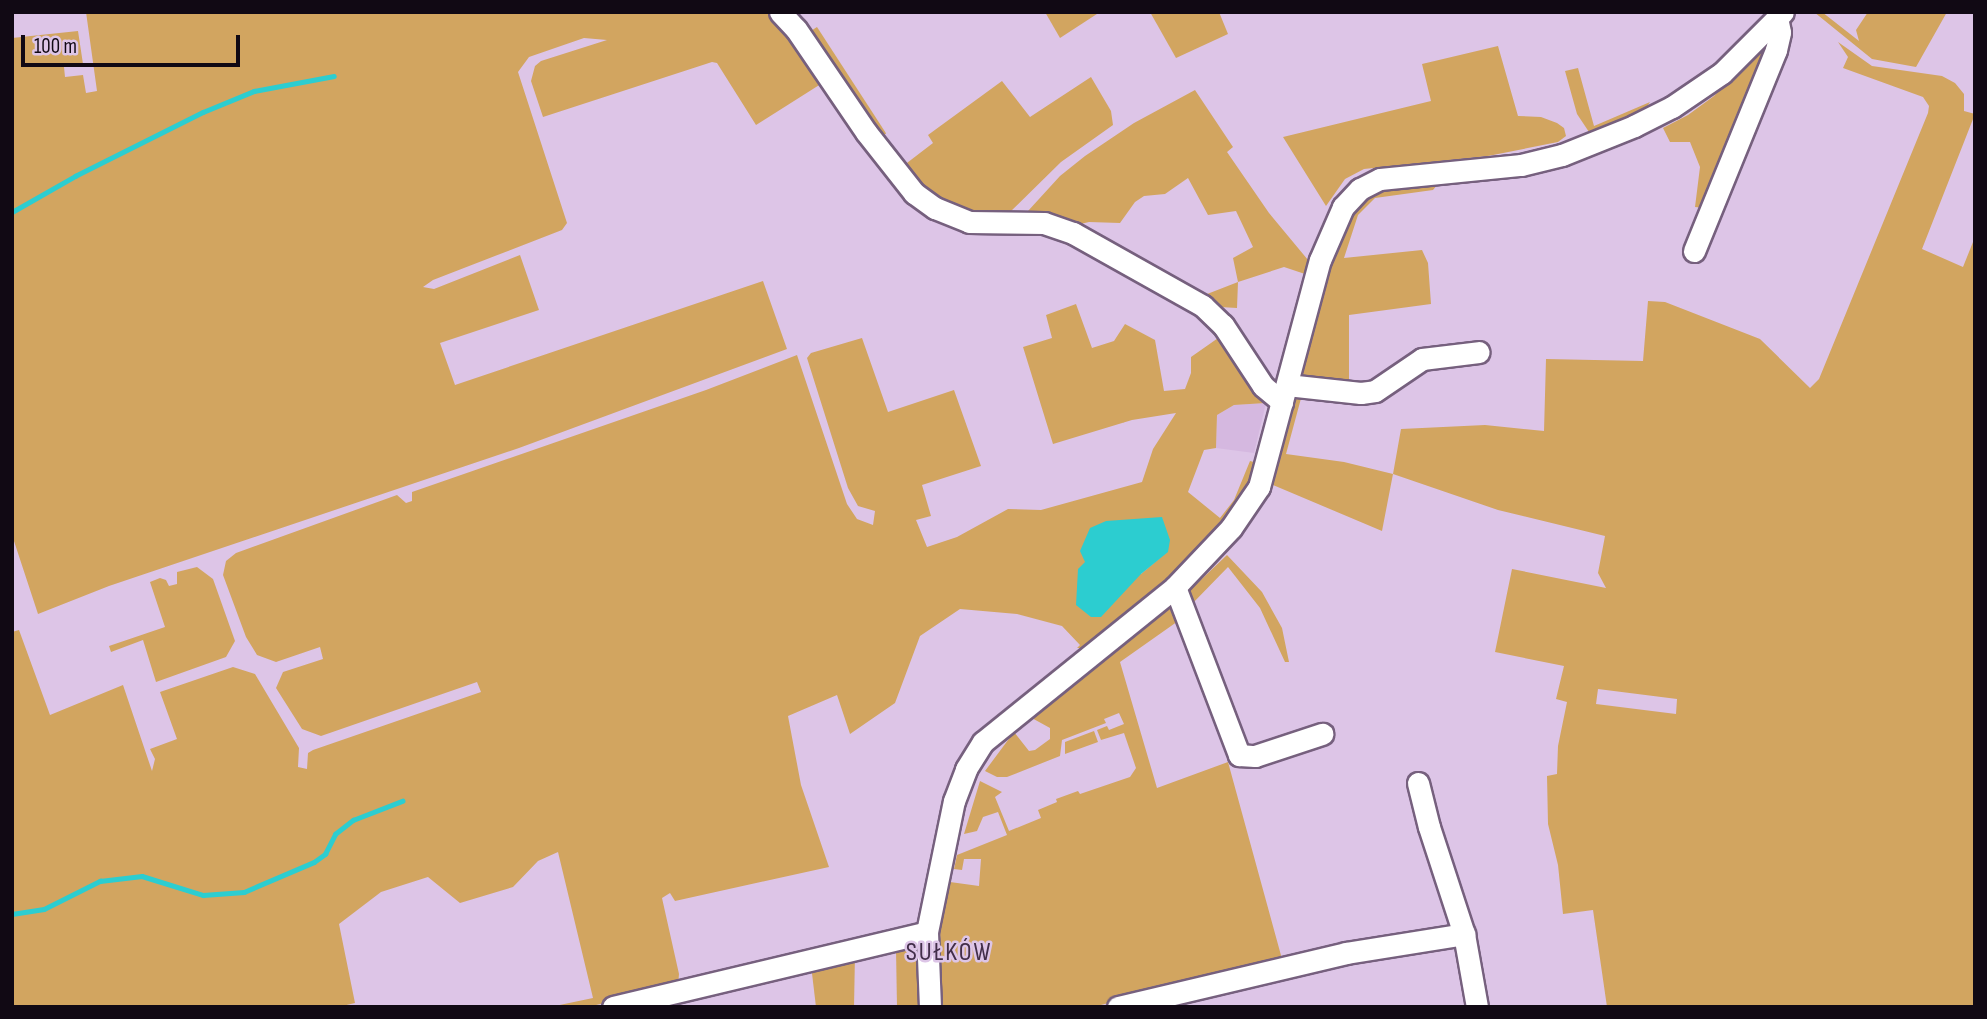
<!DOCTYPE html>
<html>
<head>
<meta charset="utf-8">
<style>
	body { margin:0 }
	#map { position:relative; width:1987px; height:1019px; overflow:hidden; background:#ddc5e7; font-family:"Sofia Sans Condensed",sans-serif }
	div>[style] { position:absolute }
	.built>* { inset:0; background:#d5b8e0 }
	.green>* { inset:0; background:#d2a560; transform-origin:0 0 }
	.water>* { inset:0; background:#2ccdd0 }
	.stream>* { height:4.5px; margin:-2.25px; padding:0 2.25px; transform-origin:2.25px; border-radius:2.25px; background:#2ccdd0 }
	.roads { filter:drop-shadow(2px 0 #76607e) drop-shadow(-2px 0 #76607e) drop-shadow(0 2px #76607e) drop-shadow(0 -2px #76607e) }
	.minor>* { height:21px; margin:-10.5px; padding:0 10.5px; transform-origin:10.5px; border-radius:10.5px; background:#fff }
	span { translate:-50% -50%; white-space:nowrap; text-align:center; line-height:1.15; -webkit-text-stroke:5px #ddc5e7; paint-order:stroke }
	.quarter-label { font-size:26px; color:#422e49; letter-spacing:2px }
	.frame { position:absolute; inset:0; border:14px solid #110914; pointer-events:none }
	.scale { position:absolute; left:21px; top:35px; width:219px; height:32px; box-sizing:border-box; border:4px solid #110914; border-top:0; padding-left:9px; font-size:21px; line-height:24px; white-space:nowrap; color:#110914; -webkit-text-stroke:5px #ddc5e7; paint-order:stroke }
</style>
</head>
<body>
<div id="map">
	<div class="built">
		<i style="clip-path:polygon(1266px 403px,1254px 453px,1216px 448px,1217px 415px,1234px 405px)"></i>
	</div>
	<div class="green">
		<i style="clip-path:polygon(86px 12px,774px 12px,824px 82px,756px 125px,717px 63px,712px 62px,543px 117px,531px 81px,535px 66px,541px 61px,607px 40px,584px 38px,529px 57px,518px 72px,567px 223px,562px 230px,433px 280px,423px 287px,434px 289px,520px 255px,539px 310px,440px 343px,455px 385px,763px 281px,787px 349px,519px 448px,109px 586px,38px 614px,12px 535px,12px 38px,78px 31px,83px 64px,64px 67px,65px 77px,83px 75px,86px 93px,97px 91px)"></i>
		<i style="clip-path:polygon(1045px 12px,1100px 12px,1060px 38px)"></i>
		<i style="clip-path:polygon(1150px 12px,1219px 12px,1228px 34px,1176px 58px)"></i>
		<i style="clip-path:polygon(1814px 12px,1822px 12px,1859px 41px,1856px 30px,1868px 12px,1947px 12px,1916px 67px,1872px 59px)"></i>
		<i style="left:817px;top:27px;width:127px;height:11px;rotate:57deg"></i>
		<i style="clip-path:polygon(1770px 38px,1704px 208px,1695px 207px,1700px 167px,1690px 142px,1670px 142px,1663px 128px,1688px 115px,1714px 96px)"></i>
		<i style="clip-path:polygon(evenodd,1838px 42px,1872px 66px,1942px 76px,1955px 83px,1964px 94px,1964px 111px,1975px 114px,1922px 249px,1963px 267px,1975px 237px,1975px 1007px,1607px 1007px,1593px 910px,1563px 914px,1558px 865px,1548px 824px,1547px 776px,1557px 774px,1558px 746px,1567px 702px,1556px 699px,1564px 666px,1495px 652px,1512px 569px,1606px 588px,1598px 573px,1605px 536px,1498px 510px,1393px 474px,1382px 531px,1273px 485px,1298px 393px,1303px 391px,1286px 454px,1344px 462px,1393px 474px,1401px 429px,1485px 425px,1544px 431px,1546px 359px,1643px 361px,1648px 301px,1665px 302px,1760px 339px,1810px 388px,1819px 379px,1928px 113px,1929px 106px,1923px 97px,1843px 68px,1848px 57px,1838px 42px,1598px 689px,1677px 699px,1676px 714px,1596px 704px,1598px 689px)"></i>
		<i style="clip-path:polygon(1498px 46px,1518px 116px,1541px 117px,1557px 123px,1564px 128px,1566px 136px,1558px 142px,1488px 156px,1364px 169px,1345px 179px,1326px 206px,1283px 137px,1431px 101px,1422px 64px)"></i>
		<i style="clip-path:polygon(1578px 68px,1594px 126px,1650px 102px,1645px 110px,1591px 135px,1577px 114px,1565px 71px)"></i>
		<i style="clip-path:polygon(1091px 77px,1111px 111px,1113px 125px,1061px 162px,1009px 213px,968px 213px,926px 194px,903px 166px,933px 143px,928px 135px,1002px 81px,1030px 117px)"></i>
		<i style="clip-path:polygon(1195px 90px,1233px 147px,1227px 152px,1269px 213px,1308px 260px,1305px 274px,1284px 267px,1238px 282px,1237px 308px,1220px 307px,1202px 296px,1238px 282px,1233px 258px,1253px 247px,1236px 211px,1208px 215px,1188px 178px,1165px 194px,1144px 196px,1135px 202px,1120px 223px,1089px 222px,1072px 226px,1027px 216px,1028px 211px,1060px 176px,1085px 156px,1134px 123px)"></i>
		<i style="clip-path:polygon(1442px 179px,1433px 190px,1375px 198px,1358px 215px,1344px 258px,1422px 250px,1428px 263px,1431px 304px,1349px 315px,1349px 387px,1305px 385px,1297px 374px,1344px 224px,1356px 203px,1373px 191px)"></i>
		<i style="clip-path:polygon(evenodd,1076px 304px,1092px 348px,1114px 341px,1125px 324px,1155px 340px,1164px 391px,1185px 389px,1191px 373px,1191px 357px,1221px 336px,1266px 403px,1234px 405px,1217px 415px,1216px 448px,1204px 450px,1188px 492px,1220px 518px,1234px 500px,1250px 461px,1254px 462px,1248px 484px,1236px 507px,1184px 568px,1084px 648px,1077px 648px,1080px 645px,1062px 626px,1017px 614px,960px 609px,920px 636px,895px 703px,850px 734px,837px 695px,788px 716px,801px 785px,829px 867px,675px 901px,670px 893px,662px 898px,679px 974px,678px 985px,588px 1007px,550px 1007px,593px 998px,558px 852px,538px 861px,513px 887px,460px 903px,428px 877px,381px 892px,339px 924px,355px 1003px,338px 1007px,12px 1007px,12px 632px,19px 630px,50px 715px,123px 685px,152px 771px,155px 759px,150px 749px,177px 739px,160px 692px,233px 667px,255px 674px,299px 748px,298px 767px,307px 769px,308px 753px,313px 750px,481px 692px,477px 682px,321px 736px,302px 729px,276px 688px,283px 672px,323px 659px,320px 647px,276px 662px,257px 655px,246px 637px,223px 575px,226px 561px,236px 553px,397px 495px,406px 503px,412px 501px,412px 492px,706px 390px,797px 355px,847px 504px,857px 519px,873px 525px,875px 511px,858px 506px,848px 488px,807px 358px,811px 353px,862px 338px,888px 412px,954px 390px,981px 466px,922px 485px,931px 516px,916px 520px,927px 547px,957px 537px,1008px 509px,1041px 510px,1142px 482px,1153px 449px,1176px 413px,1132px 420px,1053px 444px,1023px 347px,1052px 338px,1046px 315px,1076px 304px,1162px 518px,1167px 552px,1141px 574px,1085px 562px,1162px 518px)"></i>
		<i style="clip-path:polygon(1227px 555px,1262px 592px,1282px 628px,1289px 662px,1285px 662px,1260px 608px,1228px 567px,1190px 606px,1186px 594px)"></i>
		<i style="clip-path:polygon(197px 567px,213px 579px,235px 641px,226px 657px,156px 682px,143px 640px,111px 652px,109px 646px,165px 627px,150px 582px,160px 578px,166px 580px,169px 586px,177px 584px,177px 572px)"></i>
		<i style="clip-path:polygon(1173px 604px,1181px 619px,1120px 662px,1157px 788px,1228px 762px,1282px 959px,1093px 1007px,941px 1007px,940px 924px,950px 882px,979px 886px,981px 859px,964px 859px,962px 870px,954px 869px,957px 855px,1007px 835px,998px 812px,983px 817px,977px 831px,964px 834px,980px 781px,1002px 792px,995px 797px,1009px 831px,1041px 818px,1038px 810px,1057px 802px,1056px 799px,1078px 791px,1080px 794px,1130px 777px,1136px 768px,1124px 733px,1101px 740px,1097px 730px,1107px 726px,1109px 730px,1124px 724px,1119px 713px,1104px 719px,1106px 723px,1062px 740px,1060px 756px,1007px 777px,997px 777px,985px 771px,1014px 732px,1029px 751px,1035px 750px,1050px 739px,1050px 728px,1030px 717px)"></i>
		<i style="clip-path:polygon(1094px 731px,1098px 742px,1065px 754px,1065px 742px)"></i>
		<i style="clip-path:polygon(907px 942px,918px 949px,920px 1007px,897px 1007px,896px 949px)"></i>
		<i style="clip-path:polygon(855px 954px,854px 1007px,816px 1007px,811px 965px)"></i>
	</div>
	<div class="water">
		<i style="clip-path:polygon(1162px 517px,1170px 540px,1168px 552px,1141px 574px,1101px 617px,1091px 617px,1076px 605px,1078px 569px,1085px 562px,1080px 551px,1090px 528px,1106px 521px)"></i>
	</div>
	<div class="stream">
		<i style="left:12px;top:212px;width:73px;rotate:-29.7deg"></i>
		<i style="left:75px;top:176px;width:143px;rotate:-26.6deg"></i>
		<i style="left:203px;top:112px;width:55px;rotate:-22.4deg"></i>
		<i style="left:254px;top:91px;width:81px;rotate:-10.6deg"></i>
		<i style="left:12px;top:914px;width:32px;rotate:-9deg"></i>
		<i style="left:44px;top:909px;width:63px;rotate:-26.6deg"></i>
		<i style="left:100px;top:881px;width:42px;rotate:-6.8deg"></i>
		<i style="left:142px;top:876px;width:64px;rotate:17.3deg"></i>
		<i style="left:203px;top:895px;width:41px;rotate:-4.2deg"></i>
		<i style="left:244px;top:892px;width:76px;rotate:-23.2deg"></i>
		<i style="left:314px;top:862px;width:14px;rotate:-36deg"></i>
		<i style="left:325px;top:854px;width:22px;rotate:-63deg"></i>
		<i style="left:335px;top:834px;width:23px;rotate:-38deg"></i>
		<i style="left:353px;top:820px;width:53px;rotate:-21.2deg"></i>
	</div>
	<div class="roads">
		<div class="minor">
			<i style="left:780px;top:12px;width:23px;rotate:47deg"></i>
			<i style="left:796px;top:29px;width:125px;rotate:55.8deg"></i>
			<i style="left:866px;top:132px;width:78px;rotate:51.8deg"></i>
			<i style="left:914px;top:193px;width:26px;rotate:36deg"></i>
			<i style="left:935px;top:208px;width:37px;rotate:22deg"></i>
			<i style="left:969px;top:222px;width:75px;rotate:0.8deg"></i>
			<i style="left:1044px;top:223px;width:31px;rotate:19deg"></i>
			<i style="left:1073px;top:233px;width:149px;rotate:29.3deg"></i>
			<i style="left:1203px;top:306px;width:28px;rotate:44deg"></i>
			<i style="left:1223px;top:325px;width:73px;rotate:56.7deg"></i>
			<i style="left:1263px;top:386px;width:25px;rotate:40deg"></i>
			<i style="left:1694px;top:251px;width:217px;rotate:-67.8deg"></i>
			<i style="left:1776px;top:50px;width:18px;rotate:-77deg"></i>
			<i style="left:1780px;top:32px;width:14px;rotate:-102deg"></i>
			<i style="left:1287px;top:385px;width:74px;rotate:6.2deg"></i>
			<i style="left:1361px;top:393px;width:14px;rotate:-8deg"></i>
			<i style="left:1375px;top:391px;width:57px;rotate:-34.2deg"></i>
			<i style="left:1422px;top:359px;width:57px;rotate:-7deg"></i>
			<i style="left:1175px;top:587px;width:180px;rotate:69.1deg"></i>
			<i style="left:1239px;top:755px;width:16px;rotate:4deg"></i>
			<i style="left:1255px;top:756px;width:71px;rotate:-18.2deg"></i>
			<i style="left:1418px;top:783px;width:45px;rotate:76deg"></i>
			<i style="left:1429px;top:827px;width:113px;rotate:71.9deg"></i>
			<i style="left:1464px;top:934px;width:74px;rotate:79.9deg"></i>
			<i style="left:613px;top:1007px;width:323px;rotate:-13.4deg"></i>
			<i style="left:930px;top:1007px;width:75px;rotate:-92.3deg"></i>
			<i style="left:927px;top:932px;width:134px;rotate:-78.4deg"></i>
			<i style="left:954px;top:801px;width:34px;rotate:-69deg"></i>
			<i style="left:966px;top:769px;width:32px;rotate:-58deg"></i>
			<i style="left:983px;top:742px;width:247px;rotate:-38.9deg"></i>
			<i style="left:1175px;top:587px;width:81px;rotate:-46.5deg"></i>
			<i style="left:1231px;top:528px;width:50px;rotate:-55.7deg"></i>
			<i style="left:1259px;top:487px;width:235px;rotate:-75deg"></i>
			<i style="left:1320px;top:260px;width:58px;rotate:-66.5deg"></i>
			<i style="left:1343px;top:207px;width:25px;rotate:-47deg"></i>
			<i style="left:1360px;top:189px;width:22px;rotate:-27deg"></i>
			<i style="left:1380px;top:179px;width:142px;rotate:-5.7deg"></i>
			<i style="left:1521px;top:165px;width:42px;rotate:-13.7deg"></i>
			<i style="left:1562px;top:155px;width:78px;rotate:-21.9deg"></i>
			<i style="left:1634px;top:126px;width:42px;rotate:-26.6deg"></i>
			<i style="left:1672px;top:107px;width:60px;rotate:-34.2deg"></i>
			<i style="left:1722px;top:73px;width:86px;rotate:-45deg"></i>
			<i style="left:1118px;top:1007px;width:234px;rotate:-13.3deg"></i>
			<i style="left:1346px;top:953px;width:120px;rotate:-9.1deg"></i>
		</div>
	</div>
	<div class="quarter-label">
		<span style="left:949px;top:953px">SUŁKÓW</span>
	</div>
	<div class="frame"></div>
	<div class="scale">100 m</div>
</div>
</body>
</html>
